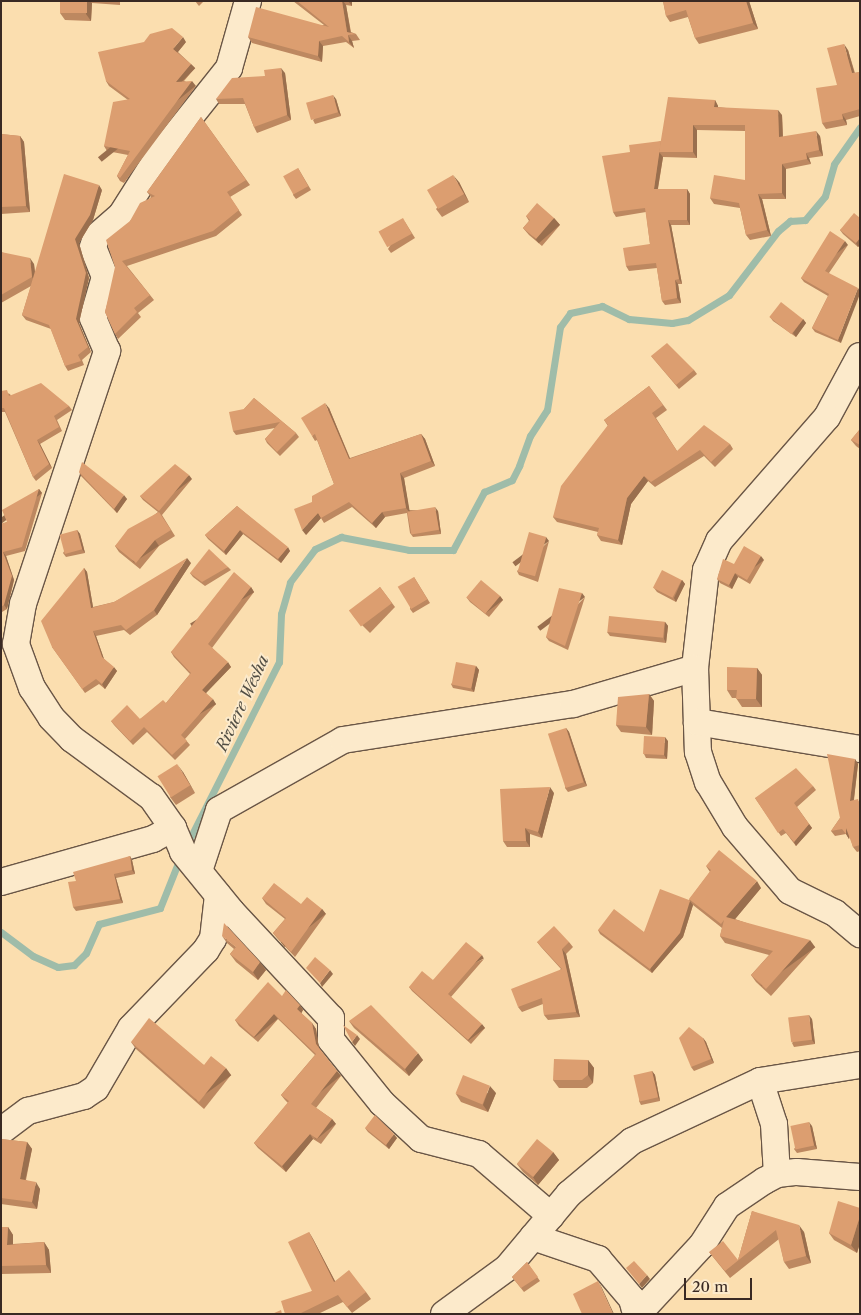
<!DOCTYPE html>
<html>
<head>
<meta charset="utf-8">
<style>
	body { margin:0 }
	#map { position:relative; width:861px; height:1315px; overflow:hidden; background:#fbdeaf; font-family:"Libre Caslon Text",serif }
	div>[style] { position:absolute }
	.stream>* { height:7px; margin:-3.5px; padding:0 3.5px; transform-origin:3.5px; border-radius:3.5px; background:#9fbca9 }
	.roads { filter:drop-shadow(1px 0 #6a5646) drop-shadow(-1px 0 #6a5646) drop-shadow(0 1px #6a5646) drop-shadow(0 -1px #6a5646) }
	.minor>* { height:26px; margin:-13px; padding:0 13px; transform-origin:13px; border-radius:13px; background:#fceacb }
	.wall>* { inset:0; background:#bd8860 }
	.shaded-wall>* { inset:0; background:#9a6f4e; transform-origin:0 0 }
	.building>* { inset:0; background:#dc9e70; transform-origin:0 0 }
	span { translate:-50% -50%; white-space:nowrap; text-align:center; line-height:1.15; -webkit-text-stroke:4px #fceacb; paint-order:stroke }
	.water-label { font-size:16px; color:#524e44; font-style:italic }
	.frame { position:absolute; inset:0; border:2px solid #392923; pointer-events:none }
	.scale { position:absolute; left:684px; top:1278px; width:68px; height:22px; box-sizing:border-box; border:2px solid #392923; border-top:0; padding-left:6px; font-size:15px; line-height:18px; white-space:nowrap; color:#392923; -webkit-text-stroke:4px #fceacb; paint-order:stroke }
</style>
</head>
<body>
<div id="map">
	<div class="stream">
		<i style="left:187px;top:844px;width:204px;rotate:-63.2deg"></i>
		<i style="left:279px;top:662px;width:48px;rotate:-87.6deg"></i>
		<i style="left:281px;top:614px;width:33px;rotate:-74deg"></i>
		<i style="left:290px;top:582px;width:41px;rotate:-52.9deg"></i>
		<i style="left:315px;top:549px;width:29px;rotate:-25deg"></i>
		<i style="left:341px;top:537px;width:69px;rotate:10.8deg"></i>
		<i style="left:409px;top:550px;width:44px"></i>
		<i style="left:453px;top:550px;width:66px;rotate:-61.9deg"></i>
		<i style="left:484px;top:492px;width:30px;rotate:-23deg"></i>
		<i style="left:512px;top:480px;width:16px;rotate:-63deg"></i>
		<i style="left:519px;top:466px;width:32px;rotate:-70deg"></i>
		<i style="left:530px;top:436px;width:31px;rotate:-57deg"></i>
		<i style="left:547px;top:410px;width:84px;rotate:-81.1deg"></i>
		<i style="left:560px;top:327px;width:17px;rotate:-54deg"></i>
		<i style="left:570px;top:313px;width:33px;rotate:-12deg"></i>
		<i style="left:602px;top:306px;width:30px;rotate:26deg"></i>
		<i style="left:629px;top:319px;width:43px;rotate:5.3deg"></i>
		<i style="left:672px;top:323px;width:16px;rotate:-11deg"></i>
		<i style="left:688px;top:320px;width:48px;rotate:-31.4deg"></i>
		<i style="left:729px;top:295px;width:81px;rotate:-52.6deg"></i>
		<i style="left:778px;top:231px;width:16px;rotate:-40deg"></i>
		<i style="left:790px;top:221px;width:15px;rotate:-4deg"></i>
		<i style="left:805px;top:220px;width:31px;rotate:-50deg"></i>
		<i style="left:825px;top:196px;width:33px;rotate:-74deg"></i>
		<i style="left:834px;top:164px;width:45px;rotate:-54.9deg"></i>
		<i style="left:1px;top:932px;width:40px;rotate:37deg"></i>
		<i style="left:33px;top:956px;width:27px;rotate:24deg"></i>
		<i style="left:58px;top:967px;width:16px;rotate:-7deg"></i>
		<i style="left:74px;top:965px;width:17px;rotate:-45deg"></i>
		<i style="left:86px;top:953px;width:32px;rotate:-66deg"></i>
		<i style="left:99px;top:924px;width:63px;rotate:-14.7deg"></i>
		<i style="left:160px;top:908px;width:54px;rotate:-68.2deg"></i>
	</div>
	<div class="roads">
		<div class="minor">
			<i style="left:860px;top:356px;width:69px;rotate:118.4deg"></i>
			<i style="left:827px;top:417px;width:164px;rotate:131.1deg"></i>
			<i style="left:719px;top:541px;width:32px;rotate:114deg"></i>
			<i style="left:706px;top:570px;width:99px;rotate:96.4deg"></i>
			<i style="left:695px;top:668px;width:84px;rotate:88deg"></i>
			<i style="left:698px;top:752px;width:32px;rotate:72deg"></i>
			<i style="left:708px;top:782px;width:52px;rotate:59deg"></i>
			<i style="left:735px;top:827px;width:84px;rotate:49.3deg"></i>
			<i style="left:790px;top:891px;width:50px;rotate:26.1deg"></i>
			<i style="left:835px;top:913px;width:33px;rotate:40deg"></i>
			<i style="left:697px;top:722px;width:165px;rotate:9.4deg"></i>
			<i style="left:173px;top:828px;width:26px;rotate:67deg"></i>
			<i style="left:183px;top:852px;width:77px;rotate:50.8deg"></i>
			<i style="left:232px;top:912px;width:145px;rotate:47deg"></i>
			<i style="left:331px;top:1018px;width:22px;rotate:90deg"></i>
			<i style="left:331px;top:1040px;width:81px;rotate:51deg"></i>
			<i style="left:382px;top:1103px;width:53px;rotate:42.7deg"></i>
			<i style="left:421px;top:1139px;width:60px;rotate:14.5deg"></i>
			<i style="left:479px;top:1154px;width:95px;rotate:40.7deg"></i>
			<i style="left:199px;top:871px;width:64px;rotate:-71.8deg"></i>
			<i style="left:219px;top:810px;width:142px;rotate:-29.4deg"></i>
			<i style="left:343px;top:740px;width:233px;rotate:-8.9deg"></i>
			<i style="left:573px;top:704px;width:127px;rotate:-16.4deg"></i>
			<i style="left:1px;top:882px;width:158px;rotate:-15.8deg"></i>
			<i style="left:153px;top:839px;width:23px;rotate:-29deg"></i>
			<i style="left:173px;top:828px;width:38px;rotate:-125deg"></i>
			<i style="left:151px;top:797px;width:98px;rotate:-143.7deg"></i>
			<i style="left:72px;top:739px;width:30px;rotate:-134deg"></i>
			<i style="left:51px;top:717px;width:35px;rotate:-123deg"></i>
			<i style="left:32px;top:688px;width:47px;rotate:-110deg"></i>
			<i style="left:16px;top:644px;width:41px;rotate:-80.1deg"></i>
			<i style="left:23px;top:604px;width:267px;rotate:-71.6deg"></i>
			<i style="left:107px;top:351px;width:36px;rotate:-113deg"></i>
			<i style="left:93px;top:318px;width:43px;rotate:-73.7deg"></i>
			<i style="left:105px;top:277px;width:32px;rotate:-112deg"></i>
			<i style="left:93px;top:247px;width:10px;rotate:-73deg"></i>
			<i style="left:96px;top:237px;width:35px;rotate:-41deg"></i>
			<i style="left:122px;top:214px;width:67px;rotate:-57.7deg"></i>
			<i style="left:158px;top:157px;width:114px;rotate:-51.4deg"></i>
			<i style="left:229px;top:68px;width:70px;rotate:-74.2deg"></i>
			<i style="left:760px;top:1081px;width:45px;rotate:72deg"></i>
			<i style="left:774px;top:1124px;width:50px;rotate:86.6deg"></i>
			<i style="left:1px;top:1131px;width:34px;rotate:-37deg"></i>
			<i style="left:28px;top:1111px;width:58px;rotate:-15deg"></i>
			<i style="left:84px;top:1096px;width:14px;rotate:-34deg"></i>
			<i style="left:96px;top:1088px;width:69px;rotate:-59.7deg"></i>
			<i style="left:131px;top:1028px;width:108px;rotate:-46.1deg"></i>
			<i style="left:206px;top:950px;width:13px;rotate:-58deg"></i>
			<i style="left:213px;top:939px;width:44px;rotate:-83.5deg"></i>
			<i style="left:533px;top:1237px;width:69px;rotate:18.7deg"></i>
			<i style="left:598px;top:1259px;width:52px;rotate:49.6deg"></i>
			<i style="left:632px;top:1299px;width:16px;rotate:75deg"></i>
			<i style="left:444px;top:1314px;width:78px;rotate:-36.1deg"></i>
			<i style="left:507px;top:1268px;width:97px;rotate:-50deg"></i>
			<i style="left:569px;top:1194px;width:82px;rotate:-40.1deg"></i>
			<i style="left:632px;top:1141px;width:141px;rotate:-25.1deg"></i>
			<i style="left:760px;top:1081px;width:101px;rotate:-9.1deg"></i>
			<i style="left:638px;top:1314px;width:94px;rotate:-47.2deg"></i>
			<i style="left:702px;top:1245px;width:46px;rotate:-57.3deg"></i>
			<i style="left:727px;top:1206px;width:45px;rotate:-34deg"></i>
			<i style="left:764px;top:1181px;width:15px;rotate:-28deg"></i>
			<i style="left:777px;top:1174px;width:20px;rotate:-6deg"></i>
			<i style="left:797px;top:1172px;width:63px;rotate:4.5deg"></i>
		</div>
	</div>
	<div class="wall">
		<i style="clip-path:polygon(60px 1px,120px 1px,120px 5px,92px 3px,91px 21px,65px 20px,60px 13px)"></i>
		<i style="clip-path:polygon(195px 1px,204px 1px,199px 6px)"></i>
		<i style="clip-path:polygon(293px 1px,352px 1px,352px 6px,346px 5px,351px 32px,356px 34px,360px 40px,352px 41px,354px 48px,346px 42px,323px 46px,322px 62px,252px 43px,248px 37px,324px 25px)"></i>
		<i style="clip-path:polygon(663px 1px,749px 1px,758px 29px,699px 44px,695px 38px,688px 17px,670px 22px,666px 16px)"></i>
		<i style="clip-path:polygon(186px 42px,178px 52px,195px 68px,184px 81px,196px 86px,124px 183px,120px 181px,117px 176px,128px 155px,107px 151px,104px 146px,128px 100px,109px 86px,106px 81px)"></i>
		<i style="clip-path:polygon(848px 50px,855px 73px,860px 72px,860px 116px,846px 120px,847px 125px,826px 129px,822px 123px,837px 85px)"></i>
		<i style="clip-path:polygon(285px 73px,291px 120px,257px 133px,254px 127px,245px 104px,219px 104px,216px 99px,265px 76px)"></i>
		<i style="clip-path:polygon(336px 99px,341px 116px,315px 124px,313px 120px)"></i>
		<i style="clip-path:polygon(715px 100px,718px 106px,718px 107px,782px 115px,783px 137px,820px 136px,823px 156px,809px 158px,811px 164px,786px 169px,786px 199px,762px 199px,771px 236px,750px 240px,746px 235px,740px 208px,714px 204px,710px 198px,745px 180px,745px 131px,697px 130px,697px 158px,663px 157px,658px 189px,687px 189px,690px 194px,690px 225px,671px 225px,682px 284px,678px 284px,681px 303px,665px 305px,662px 301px,657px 268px,629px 271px,626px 266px,650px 244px,646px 212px,616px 217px,613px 212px,630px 152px,661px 141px)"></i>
		<i style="clip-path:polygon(201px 117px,250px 185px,230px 197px,242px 215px,216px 236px,127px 266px,154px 300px,138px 313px,141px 317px,118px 339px,115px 334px,105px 312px,130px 221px,151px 197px,147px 192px)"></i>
		<i style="clip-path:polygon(1px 134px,20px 136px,24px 142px,30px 212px,1px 214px)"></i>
		<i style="clip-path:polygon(298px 168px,311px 190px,296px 199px,293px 195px)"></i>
		<i style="clip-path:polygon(459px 182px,469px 202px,442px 217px,436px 209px)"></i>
		<i style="clip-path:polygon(102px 190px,93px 220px,79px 243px,89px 278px,79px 323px,91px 352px,82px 360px,84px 365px,68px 371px,65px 366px,51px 329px,26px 320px,22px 315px,31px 286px,1px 303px,1px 252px,34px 264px,35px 272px)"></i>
		<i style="clip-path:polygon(526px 216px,554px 218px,560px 225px,542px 246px,529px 235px,523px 228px,529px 221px)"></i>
		<i style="clip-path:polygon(860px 218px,860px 245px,858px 247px,843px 234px,840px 230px)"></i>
		<i style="clip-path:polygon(405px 222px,415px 238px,391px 253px,388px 249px)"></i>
		<i style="clip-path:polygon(848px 245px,829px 273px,841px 343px,815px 332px,812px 328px,828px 296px,804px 282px,801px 278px)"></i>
		<i style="clip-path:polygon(770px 317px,803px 319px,806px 323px,796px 337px,773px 321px)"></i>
		<i style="clip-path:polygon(651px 356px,694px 370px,697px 374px,679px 389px)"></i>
		<i style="clip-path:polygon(649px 386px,667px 410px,656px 418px,677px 451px,730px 444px,733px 449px,715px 467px,704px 456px,655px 487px,648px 481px,631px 504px,622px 545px,601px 541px,597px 535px,598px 532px,557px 522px,553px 517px,608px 426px,604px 420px)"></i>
		<i style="clip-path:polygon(1px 391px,10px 394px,11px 396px,69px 406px,72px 410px,57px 420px,62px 431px,40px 444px,52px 468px,36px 481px,33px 477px,5px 412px,1px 412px)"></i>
		<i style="clip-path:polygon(254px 398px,296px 433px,299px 437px,280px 456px,267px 443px,265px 439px,275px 428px,236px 435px,233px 431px,244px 409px)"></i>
		<i style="clip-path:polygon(329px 408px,350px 458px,421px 434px,425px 439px,435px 466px,404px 478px,409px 510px,438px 511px,441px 534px,413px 537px,410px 533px,407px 513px,385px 517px,376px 528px,352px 507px,324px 523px,321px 518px,306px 535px,312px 502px,334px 484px,317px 440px,315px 441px,312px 436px)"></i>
		<i style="clip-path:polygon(860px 429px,860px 449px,856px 446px,851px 440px)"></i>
		<i style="clip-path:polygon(79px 472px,127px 499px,117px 513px,81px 476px)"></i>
		<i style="clip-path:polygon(192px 479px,162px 515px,175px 536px,159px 546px,140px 569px,119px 552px,115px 546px,158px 512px,143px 500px,140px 496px)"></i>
		<i style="clip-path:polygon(39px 489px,42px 493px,25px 551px,6px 556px,14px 580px,7px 609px,2px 612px,1px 610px,1px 524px,7px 522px)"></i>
		<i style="clip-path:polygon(237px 506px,290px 551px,281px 563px,243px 534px,226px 555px,208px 539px,205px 535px)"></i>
		<i style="clip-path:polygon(77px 530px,80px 534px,85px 553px,66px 557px,63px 553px)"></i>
		<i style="clip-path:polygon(549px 541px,538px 582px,519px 575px,517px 571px)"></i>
		<i style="clip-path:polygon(764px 560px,750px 584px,738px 577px,732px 589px,720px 583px,717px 579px,734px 564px)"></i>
		<i style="clip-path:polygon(191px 563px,157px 615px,130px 635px,124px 630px,96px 636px,104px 659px,117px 671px,105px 689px,99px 684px,85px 693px,52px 647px,84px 568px,87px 572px,93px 607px,114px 602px)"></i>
		<i style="clip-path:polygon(228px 567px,231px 570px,205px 586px,193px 577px,190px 573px)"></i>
		<i style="clip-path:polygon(414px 577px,430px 603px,413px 613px,410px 609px)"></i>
		<i style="clip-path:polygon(682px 580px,685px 584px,676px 602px,657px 592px,654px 588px)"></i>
		<i style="clip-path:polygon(251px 587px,254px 592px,212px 648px,231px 667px,206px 693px,216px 704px,185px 739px,190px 745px,175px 760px,147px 732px,133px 745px,114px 725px,111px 721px,140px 719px,166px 703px,190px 674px,174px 657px,171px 652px)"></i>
		<i style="clip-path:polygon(380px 587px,395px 607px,370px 633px,355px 618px,352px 614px)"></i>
		<i style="clip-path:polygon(500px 596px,503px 600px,489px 617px,470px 602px,467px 598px)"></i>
		<i style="clip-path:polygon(585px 597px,568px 650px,549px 641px,546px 637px)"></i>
		<i style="clip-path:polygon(665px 622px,668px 626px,666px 643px,610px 636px,607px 632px)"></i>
		<i style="clip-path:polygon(476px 666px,479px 670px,474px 692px,453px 688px,451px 684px)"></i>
		<i style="clip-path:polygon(757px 668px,762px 675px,762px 707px,742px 707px,736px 698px,732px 698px,727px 690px)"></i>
		<i style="clip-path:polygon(649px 694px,654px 701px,652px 735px,621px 732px,616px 725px)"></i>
		<i style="clip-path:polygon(566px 728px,569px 732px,587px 786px,568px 792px,565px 788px)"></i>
		<i style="clip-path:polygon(668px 741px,667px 759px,646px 758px,644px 754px)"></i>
		<i style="clip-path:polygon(855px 759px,858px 764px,854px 800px,860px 802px,860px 851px,857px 852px,853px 847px,850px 836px,849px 839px,846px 834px,835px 836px,831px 831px,840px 818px)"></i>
		<i style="clip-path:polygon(183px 772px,195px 793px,176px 805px,170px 797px)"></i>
		<i style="clip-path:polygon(813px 786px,816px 790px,797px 807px,812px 828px,796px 846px,786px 833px,781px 836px,755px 798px)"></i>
		<i style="clip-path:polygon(554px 793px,542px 838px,530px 834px,530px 847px,507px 847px,503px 841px)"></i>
		<i style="clip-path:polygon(130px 856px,132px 860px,135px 874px,116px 878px,123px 903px,76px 911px,73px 907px,76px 881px)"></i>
		<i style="clip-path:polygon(706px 866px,761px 888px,735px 919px,815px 947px,771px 996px,756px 982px,751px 975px,769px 955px,725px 943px,720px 936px,722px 928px,693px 905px,683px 937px,652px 973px,600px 934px,598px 930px,644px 932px,689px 900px,710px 872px)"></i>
		<i style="clip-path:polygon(262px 898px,322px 909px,326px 914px,295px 957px,277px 938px,273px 933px,285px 919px,266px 904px)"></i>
		<i style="clip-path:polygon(222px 936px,266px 970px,258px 980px,236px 962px,230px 954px,234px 949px,227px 943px)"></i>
		<i style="clip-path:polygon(537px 942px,569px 942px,573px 947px,566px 954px,580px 1017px,548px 1020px,544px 1015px,543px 1004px,522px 1012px,518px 1007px,561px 969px,541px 947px)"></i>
		<i style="clip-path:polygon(484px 959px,451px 997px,485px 1028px,471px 1044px,412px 991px,409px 987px,433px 980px)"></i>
		<i style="clip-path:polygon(282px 996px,300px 1005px,303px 1010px,301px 1013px,312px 1023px,316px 1029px,319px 1049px,341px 1076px,316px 1108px,332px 1119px,336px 1124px,321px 1144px,313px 1139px,286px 1172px,258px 1148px,254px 1143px,288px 1103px,285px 1100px,281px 1095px,315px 1055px,278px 1019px,258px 1042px,239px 1026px,235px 1020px)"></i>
		<i style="clip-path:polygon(812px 1019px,815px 1044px,794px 1047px,792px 1043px)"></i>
		<i style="clip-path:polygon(349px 1021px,423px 1060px,409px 1076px,354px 1028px)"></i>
		<i style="clip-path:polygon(703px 1038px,706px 1042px,714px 1063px,694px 1071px,691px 1067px)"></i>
		<i style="clip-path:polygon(131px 1042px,204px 1065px,231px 1075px,204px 1109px,136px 1049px)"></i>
		<i style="clip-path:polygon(588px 1060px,594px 1068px,593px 1083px,587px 1088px,559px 1088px,553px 1080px)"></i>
		<i style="clip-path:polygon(652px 1071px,655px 1075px,660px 1101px,641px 1105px,639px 1101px)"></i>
		<i style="clip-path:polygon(496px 1093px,488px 1112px,461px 1102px,456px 1094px)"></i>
		<i style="clip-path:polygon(812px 1126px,817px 1149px,797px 1153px,794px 1149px)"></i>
		<i style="clip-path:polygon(365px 1128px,397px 1138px,389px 1149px,368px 1132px)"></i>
		<i style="clip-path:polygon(1px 1139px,27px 1142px,32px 1149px,26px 1180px,40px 1189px,37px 1209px,1px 1204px)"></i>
		<i style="clip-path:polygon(553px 1152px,559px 1160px,538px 1185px,523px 1172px,517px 1164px)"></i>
		<i style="clip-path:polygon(860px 1208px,860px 1243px,857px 1253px,834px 1240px,829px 1233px)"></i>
		<i style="clip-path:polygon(752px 1211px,804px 1232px,811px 1263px,789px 1269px,784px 1262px,779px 1239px,730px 1278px,709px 1252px,738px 1260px)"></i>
		<i style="clip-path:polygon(1px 1227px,8px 1227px,13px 1235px,13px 1244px,44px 1242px,49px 1250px,51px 1273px,1px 1274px)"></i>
		<i style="clip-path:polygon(309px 1232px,313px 1239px,335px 1281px,366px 1292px,371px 1299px,352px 1313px,343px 1302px,318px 1314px,285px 1314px,312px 1291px)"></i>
		<i style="clip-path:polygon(527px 1262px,540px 1281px,524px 1292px,512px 1277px)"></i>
	</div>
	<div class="shaded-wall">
		<i style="clip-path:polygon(87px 1px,90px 1px,92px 3px,91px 21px,86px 14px)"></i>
		<i style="clip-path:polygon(342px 1px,343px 1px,346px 5px,351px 35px,347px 32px)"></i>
		<i style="clip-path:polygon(348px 1px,352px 1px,352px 6px)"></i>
		<i style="clip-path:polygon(746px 1px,749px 1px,758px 29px,753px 23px)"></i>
		<i style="clip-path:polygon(348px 35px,352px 41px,354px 48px,349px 42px)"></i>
		<i style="clip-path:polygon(183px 37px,186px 42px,177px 53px,173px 49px)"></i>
		<i style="clip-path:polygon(319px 41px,323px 46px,322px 62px,318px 56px)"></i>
		<i style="clip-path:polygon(844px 44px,848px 50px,856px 79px,852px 73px)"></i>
		<i style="left:191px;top:64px;width:6px;height:23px;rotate:45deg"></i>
		<i style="clip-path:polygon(281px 68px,285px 73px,291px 120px,287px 115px)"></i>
		<i style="left:192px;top:81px;width:6px;height:121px;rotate:51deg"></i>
		<i style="clip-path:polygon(333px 95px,336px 99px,341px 116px,338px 112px)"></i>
		<i style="clip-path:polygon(715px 100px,718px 106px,718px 113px,714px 107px)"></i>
		<i style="clip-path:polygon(778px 110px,782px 115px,783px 143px,779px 137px)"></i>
		<i style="clip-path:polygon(842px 114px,846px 120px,847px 125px,843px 119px)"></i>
		<i style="clip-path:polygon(693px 125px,697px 130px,697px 158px,693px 152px)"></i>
		<i style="clip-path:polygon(816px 131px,820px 136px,823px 156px,819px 150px)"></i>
		<i style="clip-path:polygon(20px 136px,24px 142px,30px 212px,26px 206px)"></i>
		<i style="clip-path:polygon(659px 152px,663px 157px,657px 193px,654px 189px)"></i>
		<i style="clip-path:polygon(806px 153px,809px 158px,811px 164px,807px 159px)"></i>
		<i style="clip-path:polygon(782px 164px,786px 169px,786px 199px,782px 193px)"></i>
		<i style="clip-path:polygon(453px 175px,459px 182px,469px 202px,464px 194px)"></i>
		<i style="clip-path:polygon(99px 185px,102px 190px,93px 220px,79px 243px,89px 278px,79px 323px,91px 352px,88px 347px,76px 319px,75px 239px)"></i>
		<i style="clip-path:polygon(687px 189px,690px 194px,690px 225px,687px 220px)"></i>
		<i style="clip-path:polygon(758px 194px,762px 199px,771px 236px,767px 230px)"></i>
		<i style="left:554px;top:218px;width:9px;height:28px;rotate:49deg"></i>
		<i style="clip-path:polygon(668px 220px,671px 225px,682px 284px,679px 279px)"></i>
		<i style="clip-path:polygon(860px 238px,860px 245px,858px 247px,856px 243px)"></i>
		<i style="left:845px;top:241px;width:5px;height:36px;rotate:53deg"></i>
		<i style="clip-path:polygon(30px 258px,34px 264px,36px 283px,32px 277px)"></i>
		<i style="clip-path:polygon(675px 280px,678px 284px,681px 303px,677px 298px)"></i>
		<i style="clip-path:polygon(858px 288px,860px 291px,860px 294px,841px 343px,838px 340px)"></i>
		<i style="clip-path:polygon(803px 319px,806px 323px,796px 337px,793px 333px)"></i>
		<i style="clip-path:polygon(325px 403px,329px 408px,352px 464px,349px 459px)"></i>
		<i style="clip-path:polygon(421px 434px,425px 439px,435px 466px,431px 461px)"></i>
		<i style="clip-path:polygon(37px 440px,40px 444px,52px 468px,49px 464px)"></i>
		<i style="clip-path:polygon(400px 473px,404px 478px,410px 513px,406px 508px)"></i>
		<i style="left:189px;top:475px;width:5px;height:47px;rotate:53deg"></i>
		<i style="clip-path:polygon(644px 476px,648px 481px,631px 504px,622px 545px,618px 540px,627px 498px)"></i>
		<i style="left:39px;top:489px;width:5px;height:60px;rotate:53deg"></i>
		<i style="clip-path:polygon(124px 495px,127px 499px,117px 513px,114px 509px)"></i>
		<i style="clip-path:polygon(435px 507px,438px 511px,441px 534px,439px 530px)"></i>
		<i style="clip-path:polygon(382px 512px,385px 517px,376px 528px,372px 523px)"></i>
		<i style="clip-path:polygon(318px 513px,321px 518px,306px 535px,302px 530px)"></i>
		<i style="clip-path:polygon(77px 530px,80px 534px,85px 553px,82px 549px)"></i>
		<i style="clip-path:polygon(240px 530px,243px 534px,226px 555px,224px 551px)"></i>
		<i style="left:546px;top:537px;width:5px;height:42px;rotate:53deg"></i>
		<i style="left:155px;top:540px;width:7px;height:30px;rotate:56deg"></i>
		<i style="clip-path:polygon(288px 547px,290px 551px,281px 563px,278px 559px)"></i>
		<i style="clip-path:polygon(3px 552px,6px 556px,14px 580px,7px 609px,4px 605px)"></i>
		<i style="left:761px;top:556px;width:5px;height:28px;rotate:53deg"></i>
		<i style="clip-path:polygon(187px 558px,191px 563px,157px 615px,154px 610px)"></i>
		<i style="clip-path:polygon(84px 568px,87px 572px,94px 613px,91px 608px)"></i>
		<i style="clip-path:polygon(735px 573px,738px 577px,732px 589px,729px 585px)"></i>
		<i style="clip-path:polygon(682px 580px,685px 584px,676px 602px,674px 598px)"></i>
		<i style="left:251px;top:587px;width:6px;height:71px;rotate:59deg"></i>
		<i style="left:582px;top:593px;width:5px;height:56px;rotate:53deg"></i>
		<i style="left:500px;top:596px;width:5px;height:22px;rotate:53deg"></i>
		<i style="clip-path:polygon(665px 622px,668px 626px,666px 643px,664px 639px)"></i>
		<i style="clip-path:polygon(93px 631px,96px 636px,105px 662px,102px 657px)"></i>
		<i style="clip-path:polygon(228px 662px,231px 667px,205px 694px,202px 690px)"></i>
		<i style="clip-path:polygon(476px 666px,479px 670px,474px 692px,471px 688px)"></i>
		<i style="clip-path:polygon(114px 667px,117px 671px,105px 689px,102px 684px)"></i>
		<i style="clip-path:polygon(757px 668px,762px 675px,762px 707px,756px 699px)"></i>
		<i style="clip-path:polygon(649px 694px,654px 701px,652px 735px,646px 727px)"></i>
		<i style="left:213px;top:699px;width:6px;height:48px;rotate:59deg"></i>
		<i style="clip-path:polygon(566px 728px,569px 732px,587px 786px,584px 782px)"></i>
		<i style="clip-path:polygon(665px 737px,668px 741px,667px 759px,664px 755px)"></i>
		<i style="clip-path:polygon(855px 759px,858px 764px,853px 806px,850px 801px)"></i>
		<i style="clip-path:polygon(177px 764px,183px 772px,195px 793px,190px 785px)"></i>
		<i style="clip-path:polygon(550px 787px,554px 793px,542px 838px,538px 832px)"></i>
		<i style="clip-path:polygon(809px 824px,812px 828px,796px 846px,794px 842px)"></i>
		<i style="clip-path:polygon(525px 828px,530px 834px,530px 847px,526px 841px)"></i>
		<i style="clip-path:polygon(846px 828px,850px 833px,849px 839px,846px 834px)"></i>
		<i style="clip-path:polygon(130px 856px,132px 860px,135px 874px,132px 870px)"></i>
		<i style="clip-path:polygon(114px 874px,116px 878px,123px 903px,120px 899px)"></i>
		<i style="clip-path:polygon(757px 881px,761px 888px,731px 924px,726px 917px)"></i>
		<i style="clip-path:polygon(690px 901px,693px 905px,683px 937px,652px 973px,650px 969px)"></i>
		<i style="left:322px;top:909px;width:6px;height:53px;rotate:51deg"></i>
		<i style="left:810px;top:940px;width:9px;height:66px;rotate:54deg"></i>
		<i style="clip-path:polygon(562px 949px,566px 954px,580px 1017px,576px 1012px)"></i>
		<i style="left:482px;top:955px;width:4px;height:52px;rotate:63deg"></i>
		<i style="clip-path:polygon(260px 962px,266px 970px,258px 980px,253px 972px)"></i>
		<i style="clip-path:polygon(330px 970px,333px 974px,322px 987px,320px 983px)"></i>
		<i style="clip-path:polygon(300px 1005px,303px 1010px,301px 1014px,297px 1009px)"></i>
		<i style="left:274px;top:1014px;width:6px;height:30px;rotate:51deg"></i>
		<i style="clip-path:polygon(809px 1015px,812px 1019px,815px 1044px,812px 1040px)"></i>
		<i style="clip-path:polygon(312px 1023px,316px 1029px,319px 1049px,316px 1044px)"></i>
		<i style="left:482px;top:1024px;width:5px;height:21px;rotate:53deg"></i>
		<i style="clip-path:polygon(357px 1035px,360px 1039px,355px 1046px,352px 1042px)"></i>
		<i style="clip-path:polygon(703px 1038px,706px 1042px,714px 1063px,711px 1059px)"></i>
		<i style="clip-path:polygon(418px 1053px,423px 1060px,409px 1076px,405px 1069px)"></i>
		<i style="clip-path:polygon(588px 1060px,594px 1068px,593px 1083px,588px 1075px)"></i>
		<i style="left:226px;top:1068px;width:9px;height:43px;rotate:54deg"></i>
		<i style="left:337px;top:1071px;width:6px;height:42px;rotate:51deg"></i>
		<i style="clip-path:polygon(652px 1071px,655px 1075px,660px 1101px,658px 1097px)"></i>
		<i style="clip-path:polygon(490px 1086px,496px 1093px,488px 1112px,483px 1105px)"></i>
		<i style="left:332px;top:1119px;width:6px;height:25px;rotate:51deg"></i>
		<i style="clip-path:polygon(809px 1122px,812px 1126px,817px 1149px,814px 1145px)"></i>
		<i style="clip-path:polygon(310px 1134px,313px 1139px,286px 1172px,282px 1166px)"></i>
		<i style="clip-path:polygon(394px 1134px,397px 1138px,389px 1149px,386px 1145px)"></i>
		<i style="clip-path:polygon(27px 1142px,32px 1149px,24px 1186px,20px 1179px)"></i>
		<i style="clip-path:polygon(553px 1152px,559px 1160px,538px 1185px,533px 1177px)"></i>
		<i style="clip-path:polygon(36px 1182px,40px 1189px,37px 1209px,32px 1202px)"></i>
		<i style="clip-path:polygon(860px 1216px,860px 1243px,857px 1253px,851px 1245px)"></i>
		<i style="clip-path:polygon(799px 1225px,804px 1232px,811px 1263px,806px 1256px)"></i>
		<i style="clip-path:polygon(8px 1227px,13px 1235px,13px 1252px,7px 1245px)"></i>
		<i style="clip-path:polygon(309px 1232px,313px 1239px,339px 1289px,334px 1282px)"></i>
		<i style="clip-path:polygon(44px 1242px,49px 1250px,51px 1273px,46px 1265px)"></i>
		<i style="clip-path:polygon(647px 1275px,650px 1279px,642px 1288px,639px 1284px)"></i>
		<i style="clip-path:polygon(598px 1281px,602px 1288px,614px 1314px,613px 1314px)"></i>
	</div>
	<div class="building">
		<i style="left:60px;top:1px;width:27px;height:12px"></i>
		<i style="clip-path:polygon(297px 1px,342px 1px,347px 32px,356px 34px,348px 35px,349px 42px,342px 36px,319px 41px,318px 56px,248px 37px,256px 7px,329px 27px)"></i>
		<i style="clip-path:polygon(663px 1px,746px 1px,753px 23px,695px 38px,686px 10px,666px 16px)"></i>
		<i style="clip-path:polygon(172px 28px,183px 37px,173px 49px,191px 64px,176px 82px,192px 81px,120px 178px,117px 176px,130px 151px,104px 146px,113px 102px,130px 99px,106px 81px,98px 52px,144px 42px,150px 34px)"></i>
		<i style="clip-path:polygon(844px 44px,852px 73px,860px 72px,860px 109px,842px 114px,843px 119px,822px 123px,816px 88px,837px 85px,827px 48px)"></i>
		<i style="clip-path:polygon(281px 68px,287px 115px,254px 127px,243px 98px,216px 99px,232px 78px,265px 76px,264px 70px)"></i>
		<i style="left:333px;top:95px;width:18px;height:28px;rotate:74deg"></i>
		<i style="clip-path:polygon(668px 97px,715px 100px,714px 107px,778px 110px,779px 137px,816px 131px,819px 150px,806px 153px,807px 159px,782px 164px,782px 193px,758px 194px,767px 230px,746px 235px,739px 203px,710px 198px,714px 175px,745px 180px,745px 125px,693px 125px,693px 152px,659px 152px)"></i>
		<i style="clip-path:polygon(201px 117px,246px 180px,227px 192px,239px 210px,213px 231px,122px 261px,150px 295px,134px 308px,137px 312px,115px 334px,105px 312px,115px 267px,106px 240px,130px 221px,140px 203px,155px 196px,147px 192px)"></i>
		<i style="clip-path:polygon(1px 134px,20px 136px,26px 206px,1px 207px)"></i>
		<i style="clip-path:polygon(661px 141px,654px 189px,687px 189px,687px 220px,668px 220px,679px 279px,675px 280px,677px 298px,662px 301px,656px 263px,626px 266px,623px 248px,650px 244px,645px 208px,613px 212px,602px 156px,630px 152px,629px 145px)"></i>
		<i style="left:298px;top:168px;width:21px;height:17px;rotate:61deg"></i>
		<i style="clip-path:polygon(64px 174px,99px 185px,90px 215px,75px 239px,86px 273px,76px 319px,88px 347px,78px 355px,81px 361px,65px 366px,49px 325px,22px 315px)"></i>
		<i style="left:453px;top:175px;width:22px;height:30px;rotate:60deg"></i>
		<i style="clip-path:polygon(537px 203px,554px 218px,536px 239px,523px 228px,530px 220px,526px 216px)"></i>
		<i style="clip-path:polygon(854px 213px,860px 218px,860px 238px,856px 243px,840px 230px)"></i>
		<i style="left:403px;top:218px;width:18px;height:28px;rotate:61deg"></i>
		<i style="clip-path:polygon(830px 231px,845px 241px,825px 271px,858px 288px,838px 340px,812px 328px,829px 294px,801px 278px)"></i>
		<i style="clip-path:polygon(1px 252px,30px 258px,32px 277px,1px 295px)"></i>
		<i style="left:781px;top:302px;width:28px;height:19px;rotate:38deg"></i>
		<i style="clip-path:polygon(667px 343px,694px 370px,676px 385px,651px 356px)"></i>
		<i style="clip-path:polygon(41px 383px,69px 406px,54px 416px,59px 427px,37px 440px,49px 464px,33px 477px,4px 408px,1px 408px,1px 391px,7px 390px,9px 396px)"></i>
		<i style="clip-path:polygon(649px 386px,663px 405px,652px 413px,677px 451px,704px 425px,730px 444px,711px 462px,700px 450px,651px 482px,644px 476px,627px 498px,618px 540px,597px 535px,599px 528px,553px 517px,561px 486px,608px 425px,604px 420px)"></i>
		<i style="clip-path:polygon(254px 398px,296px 433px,277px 452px,265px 439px,280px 422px,233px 431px,229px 412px,244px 409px)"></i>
		<i style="clip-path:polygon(325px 403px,349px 459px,421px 434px,431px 461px,400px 473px,406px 508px,382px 512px,372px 523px,349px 502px,321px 518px,318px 513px,302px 530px,294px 509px,312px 502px,312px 496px,334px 484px,315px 434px,312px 436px,301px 418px)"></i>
		<i style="clip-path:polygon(860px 429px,860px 445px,851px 440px)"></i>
		<i style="clip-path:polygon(82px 462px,124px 495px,114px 509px,79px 472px)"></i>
		<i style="clip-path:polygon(175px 464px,189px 475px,159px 511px,140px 496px)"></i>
		<i style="clip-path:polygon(39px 489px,22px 547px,3px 552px,12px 576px,4px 605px,1px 607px,1px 524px,7px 522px,2px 510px)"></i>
		<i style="clip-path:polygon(237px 506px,288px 547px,278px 559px,240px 530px,224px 551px,205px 535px)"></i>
		<i style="left:435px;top:507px;width:23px;height:28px;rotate:80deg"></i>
		<i style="clip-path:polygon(159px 512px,171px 530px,155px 540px,136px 563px,115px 546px,128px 529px)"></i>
		<i style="left:77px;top:530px;width:20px;height:18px;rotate:75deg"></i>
		<i style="left:529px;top:532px;width:18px;height:41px;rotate:16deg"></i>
		<i style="clip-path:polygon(744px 546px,761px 556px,747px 580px,735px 573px,729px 585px,717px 579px,723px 559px,734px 564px)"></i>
		<i style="clip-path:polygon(209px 549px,228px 567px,202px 582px,190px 573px)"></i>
		<i style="clip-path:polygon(187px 558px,154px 610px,126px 630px,121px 625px,93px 631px,102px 657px,114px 667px,102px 684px,96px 679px,82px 689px,52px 647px,41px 621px,84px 568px,91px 608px,114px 602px)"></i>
		<i style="left:662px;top:570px;width:22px;height:20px;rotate:27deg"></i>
		<i style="clip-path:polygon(234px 572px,251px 587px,208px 644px,228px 662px,202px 690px,213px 699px,181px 735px,187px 741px,172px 755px,144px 727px,130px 741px,111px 721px,127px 705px,140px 719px,163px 700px,166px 703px,191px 673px,171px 652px)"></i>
		<i style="left:414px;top:577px;width:26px;height:19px;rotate:59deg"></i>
		<i style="left:481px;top:580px;width:25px;height:23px;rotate:40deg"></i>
		<i style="left:380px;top:587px;width:20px;height:39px;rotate:53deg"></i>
		<i style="clip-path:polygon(559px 588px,582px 593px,565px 646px,546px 637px)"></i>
		<i style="left:609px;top:616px;width:56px;height:16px;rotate:6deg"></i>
		<i style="left:456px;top:662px;width:20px;height:23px;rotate:11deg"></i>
		<i style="clip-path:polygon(727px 667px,757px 668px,756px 699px,736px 699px,737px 690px,727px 690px)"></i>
		<i style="clip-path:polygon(649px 694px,646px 727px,616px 725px,618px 697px)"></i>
		<i style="left:566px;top:728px;width:57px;height:19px;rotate:72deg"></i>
		<i style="left:644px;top:736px;width:21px;height:18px;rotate:3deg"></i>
		<i style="clip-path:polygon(827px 754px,855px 759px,850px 801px,858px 799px,860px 806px,860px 845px,853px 847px,846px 828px,846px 834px,842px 829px,831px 831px,840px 818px)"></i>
		<i style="left:177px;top:764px;width:25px;height:23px;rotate:58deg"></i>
		<i style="clip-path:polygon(796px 768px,813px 786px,794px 803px,809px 824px,794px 842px,783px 829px,778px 833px,755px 798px)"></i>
		<i style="clip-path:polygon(550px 787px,538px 832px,525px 828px,526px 841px,503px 841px,500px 789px)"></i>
		<i style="clip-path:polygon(719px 850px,757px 881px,726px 917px,810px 940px,766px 989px,751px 975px,773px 951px,720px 936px,724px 920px,721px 924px,689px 899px,711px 870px,706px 866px)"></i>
		<i style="clip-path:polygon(130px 856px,132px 870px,114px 874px,120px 899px,73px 907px,68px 882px,76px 881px,73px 872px)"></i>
		<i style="clip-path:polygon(274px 883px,301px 904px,307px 897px,322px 909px,291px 952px,273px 933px,286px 918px,262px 898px)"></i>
		<i style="clip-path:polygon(660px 889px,689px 900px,690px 901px,680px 933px,650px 969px,598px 930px,614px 909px,644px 932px)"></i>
		<i style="clip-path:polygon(224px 923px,260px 962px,253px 972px,230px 954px,236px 947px,222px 936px)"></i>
		<i style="clip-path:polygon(554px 926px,569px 942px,562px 949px,576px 1012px,544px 1015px,542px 998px,518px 1007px,511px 989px,562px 969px,537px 942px)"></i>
		<i style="clip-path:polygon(466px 942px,482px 955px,448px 994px,482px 1024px,468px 1040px,409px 987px,422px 971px,433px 980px)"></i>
		<i style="clip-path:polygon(315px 957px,330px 970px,320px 983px,306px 968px)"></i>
		<i style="clip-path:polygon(268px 982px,282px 996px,286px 990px,300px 1005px,297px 1009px,312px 1023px,316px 1044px,337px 1071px,311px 1104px,332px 1119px,317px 1139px,310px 1134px,282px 1166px,254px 1143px,289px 1101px,281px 1095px,316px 1054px,274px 1014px,254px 1037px,235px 1020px)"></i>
		<i style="clip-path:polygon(371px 1005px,418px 1053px,405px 1069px,349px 1021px)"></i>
		<i style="left:809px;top:1015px;width:25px;height:21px;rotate:83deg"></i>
		<i style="clip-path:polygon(149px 1018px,204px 1065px,211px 1056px,226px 1068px,199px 1102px,131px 1042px)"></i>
		<i style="clip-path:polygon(343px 1025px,357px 1035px,352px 1042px)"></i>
		<i style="clip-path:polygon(689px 1027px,703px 1038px,711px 1059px,691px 1067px,679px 1038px)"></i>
		<i style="clip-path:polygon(554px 1059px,588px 1060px,588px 1075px,582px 1080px,553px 1080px)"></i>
		<i style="left:652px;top:1071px;width:27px;height:19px;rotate:77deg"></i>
		<i style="left:463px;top:1075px;width:29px;height:20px;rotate:22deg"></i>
		<i style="clip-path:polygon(375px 1115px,394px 1134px,386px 1145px,365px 1128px)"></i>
		<i style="left:809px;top:1122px;width:24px;height:19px;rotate:78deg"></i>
		<i style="clip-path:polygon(1px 1139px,27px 1142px,20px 1179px,36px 1182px,32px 1202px,1px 1198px)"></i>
		<i style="left:537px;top:1139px;width:21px;height:32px;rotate:39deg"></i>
		<i style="clip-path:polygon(838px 1201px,860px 1208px,860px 1216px,851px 1245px,829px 1233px)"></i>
		<i style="clip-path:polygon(752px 1211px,799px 1225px,806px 1256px,784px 1262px,776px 1230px,725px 1271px,709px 1252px,723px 1241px,738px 1260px)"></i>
		<i style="clip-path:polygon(1px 1227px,8px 1227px,7px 1245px,44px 1242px,46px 1265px,1px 1266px)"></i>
		<i style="clip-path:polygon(309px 1232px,334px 1282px,349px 1270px,366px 1292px,347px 1307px,338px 1295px,299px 1314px,285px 1314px,281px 1301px,312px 1291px,288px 1242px)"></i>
		<i style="clip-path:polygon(634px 1261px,647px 1275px,639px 1284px,626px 1268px)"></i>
		<i style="clip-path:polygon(527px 1262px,538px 1277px,521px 1288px,512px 1277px)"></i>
		<i style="clip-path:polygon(598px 1281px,613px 1314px,582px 1314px,573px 1294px)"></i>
		<i style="clip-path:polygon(281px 1310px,282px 1314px,272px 1314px)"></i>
	</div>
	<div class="water-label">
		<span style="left:242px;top:703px;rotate:-65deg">Riviere Wesha</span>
	</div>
	<div class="frame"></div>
	<div class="scale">20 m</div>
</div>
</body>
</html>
